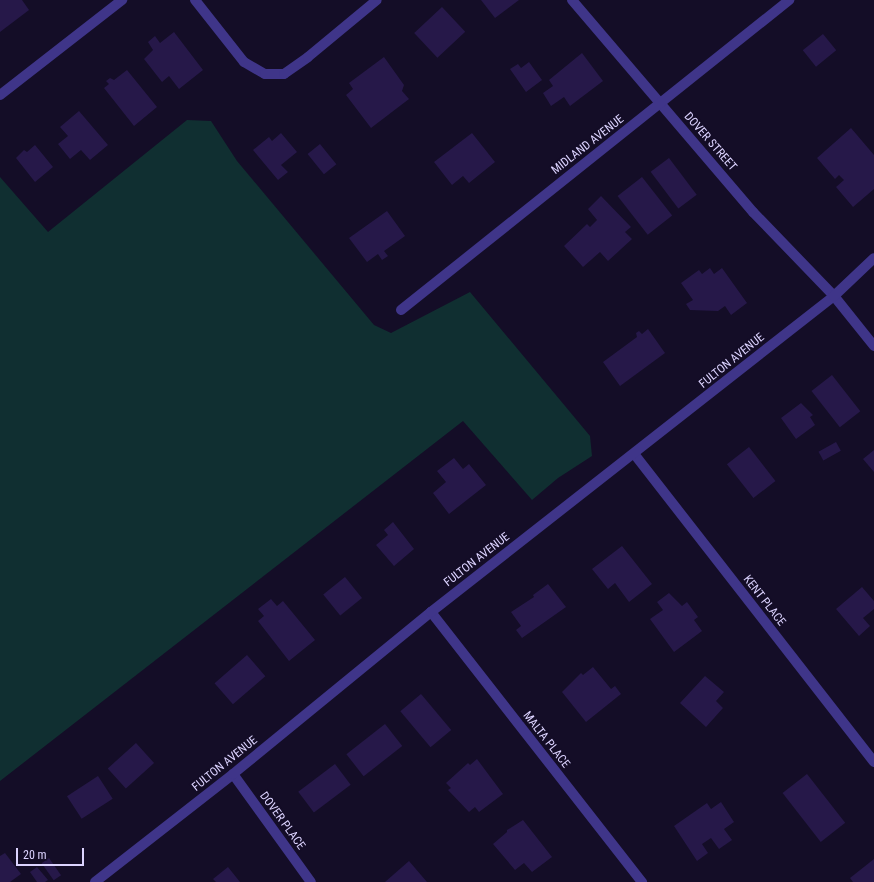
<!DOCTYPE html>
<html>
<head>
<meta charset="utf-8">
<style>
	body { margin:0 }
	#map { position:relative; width:874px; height:882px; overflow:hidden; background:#140d27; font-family:"Roboto Condensed",sans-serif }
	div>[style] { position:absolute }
	.green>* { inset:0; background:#102f31 }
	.building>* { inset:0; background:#261849; transform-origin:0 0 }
	.minor>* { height:10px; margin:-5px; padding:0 5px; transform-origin:5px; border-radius:5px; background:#3f3589 }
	span { translate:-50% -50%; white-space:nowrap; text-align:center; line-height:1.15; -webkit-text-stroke:3.5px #140d27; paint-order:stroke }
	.street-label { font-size:12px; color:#dcd3ff }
	.scale { position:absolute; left:16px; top:848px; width:68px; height:18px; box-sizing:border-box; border:2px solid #dcd3ff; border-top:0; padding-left:5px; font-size:12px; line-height:14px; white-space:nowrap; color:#dcd3ff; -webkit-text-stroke:3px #140d27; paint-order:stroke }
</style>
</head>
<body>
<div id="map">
	<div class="green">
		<i style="clip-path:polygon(187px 120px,211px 121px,237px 161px,374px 325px,391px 333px,470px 292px,590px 436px,592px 456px,558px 478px,532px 500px,463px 421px,0 781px,0 177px,48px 232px)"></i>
	</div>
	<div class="building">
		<i style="clip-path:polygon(0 0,22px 0,29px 10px,0 32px)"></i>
		<i style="clip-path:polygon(481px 0,519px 0,495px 18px)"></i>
		<i style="left:442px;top:7px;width:34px;height:38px;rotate:47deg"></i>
		<i style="clip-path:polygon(174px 32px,203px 70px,179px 89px,169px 76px,162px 82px,144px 59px,153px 50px,148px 42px,155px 36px,160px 43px)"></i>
		<i style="left:823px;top:34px;width:21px;height:26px;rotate:51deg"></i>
		<i style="clip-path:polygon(582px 53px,603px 81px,570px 106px,564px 97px,551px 106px,543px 93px,553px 86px,549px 80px)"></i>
		<i style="clip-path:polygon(384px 57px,404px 85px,402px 91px,409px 99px,371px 128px,346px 95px,353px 89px,349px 83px)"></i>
		<i style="clip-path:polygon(529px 62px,542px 80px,526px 92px,510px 69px,518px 64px,521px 68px)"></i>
		<i style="clip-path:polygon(127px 70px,157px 107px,134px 126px,104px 88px,109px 84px,106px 81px,110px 78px,114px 80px)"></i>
		<i style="clip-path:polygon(79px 111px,108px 145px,90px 160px,81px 150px,70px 159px,58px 144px,68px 136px,60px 127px)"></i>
		<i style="clip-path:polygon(851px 128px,874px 155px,874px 189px,853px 207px,836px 187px,844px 180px,839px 175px,835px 179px,817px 158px)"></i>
		<i style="clip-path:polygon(281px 133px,297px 152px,281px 165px,288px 172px,278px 180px,253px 150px,269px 137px,272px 141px)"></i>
		<i style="clip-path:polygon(472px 133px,495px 162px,469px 183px,463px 176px,452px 185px,434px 162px)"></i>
		<i style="left:320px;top:144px;width:26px;height:16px;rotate:51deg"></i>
		<i style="clip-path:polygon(35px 145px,53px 167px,35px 182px,16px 158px,24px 150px,27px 152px)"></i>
		<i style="left:669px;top:158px;width:46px;height:23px;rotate:53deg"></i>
		<i style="left:642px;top:177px;width:49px;height:31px;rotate:52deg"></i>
		<i style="clip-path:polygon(601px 196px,631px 227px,625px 232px,632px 239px,608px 261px,600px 252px,583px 267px,564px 246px,587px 224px,590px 227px,597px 220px,588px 209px)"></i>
		<i style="clip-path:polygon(387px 211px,405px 236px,384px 251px,388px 256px,382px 260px,378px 254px,367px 262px,349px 238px)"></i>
		<i style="clip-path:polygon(710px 268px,714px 274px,722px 268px,747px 303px,731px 315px,725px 306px,718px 311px,690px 310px,686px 304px,693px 300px,681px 283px,699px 270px,702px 274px)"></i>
		<i style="clip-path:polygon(648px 329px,665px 353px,620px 386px,603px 362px,637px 337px,636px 333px,639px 331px,642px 334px)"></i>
		<i style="left:832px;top:375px;width:46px;height:26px;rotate:52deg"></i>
		<i style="clip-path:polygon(801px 403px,813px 415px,810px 417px,815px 425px,796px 439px,781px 418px)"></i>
		<i style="left:836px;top:442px;width:10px;height:20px;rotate:61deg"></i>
		<i style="left:749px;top:447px;width:43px;height:28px;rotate:52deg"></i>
		<i style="clip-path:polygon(874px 450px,874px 472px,863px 459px)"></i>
		<i style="clip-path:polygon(454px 458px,463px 469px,469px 464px,486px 485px,449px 514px,433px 493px,446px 482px,437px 471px)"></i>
		<i style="clip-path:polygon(393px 522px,414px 549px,394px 566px,376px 545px,388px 535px,384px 530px)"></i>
		<i style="clip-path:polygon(622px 546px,652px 584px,629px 602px,615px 583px,608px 589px,592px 569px)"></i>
		<i style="left:345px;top:577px;width:27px;height:28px;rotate:51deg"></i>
		<i style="clip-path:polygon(548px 584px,566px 607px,522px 638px,516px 630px,521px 626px,511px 612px,534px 597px,533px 595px)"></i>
		<i style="clip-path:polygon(862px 587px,874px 601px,874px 609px,863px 618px,870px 626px,859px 636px,836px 609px)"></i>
		<i style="clip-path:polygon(669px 593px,682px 606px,687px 602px,698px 617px,694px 620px,702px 631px,674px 652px,650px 619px,663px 610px,657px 602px)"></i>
		<i style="clip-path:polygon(271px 599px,277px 606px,283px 601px,315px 640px,289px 661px,258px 621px,264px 616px,258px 609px)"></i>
		<i style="left:247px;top:655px;width:28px;height:43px;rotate:49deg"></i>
		<i style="clip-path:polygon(593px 667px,611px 689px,615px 686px,621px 694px,586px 722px,562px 692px,581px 673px,583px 675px)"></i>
		<i style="clip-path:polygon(705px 676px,724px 692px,716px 701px,723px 708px,706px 727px,680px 703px)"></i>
		<i style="left:421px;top:694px;width:47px;height:27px;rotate:50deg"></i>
		<i style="left:385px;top:724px;width:28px;height:49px;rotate:52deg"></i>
		<i style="left:136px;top:743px;width:27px;height:38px;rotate:48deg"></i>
		<i style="clip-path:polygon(477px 759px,503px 794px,479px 812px,475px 807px,469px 812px,448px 790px,451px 788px,446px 783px,468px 763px,470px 765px)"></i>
		<i style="left:335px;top:764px;width:26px;height:46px;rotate:53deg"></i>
		<i style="left:807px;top:774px;width:62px;height:31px;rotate:52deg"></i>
		<i style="left:98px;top:776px;width:27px;height:37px;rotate:57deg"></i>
		<i style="clip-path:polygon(721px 802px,734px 822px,724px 829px,732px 840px,719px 849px,711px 838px,702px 844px,708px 853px,697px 861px,674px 826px,707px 803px,711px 809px)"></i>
		<i style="clip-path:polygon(523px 820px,552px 857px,532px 872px,524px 863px,515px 870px,493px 844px,507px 832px,507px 830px)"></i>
		<i style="clip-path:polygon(5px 853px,21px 874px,10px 882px,0 882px,0 856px)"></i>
		<i style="left:49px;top:858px;width:21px;height:9px;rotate:55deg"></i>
		<i style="clip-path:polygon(874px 859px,874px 882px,853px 882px,850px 878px)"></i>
		<i style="clip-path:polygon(409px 861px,427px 882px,385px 882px)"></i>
		<i style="clip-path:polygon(37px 867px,48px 880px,45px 882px,37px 882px,30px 872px)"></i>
		<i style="clip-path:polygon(228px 867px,240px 882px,216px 882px,213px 879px)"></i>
	</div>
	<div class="minor">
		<i style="left:195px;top:0;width:79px;rotate:51.7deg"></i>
		<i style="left:244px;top:62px;width:24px;rotate:30deg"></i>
		<i style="left:265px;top:74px;width:19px"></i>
		<i style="left:284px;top:74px;width:29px;rotate:-35deg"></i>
		<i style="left:308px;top:57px;width:89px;rotate:-39.6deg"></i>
		<i style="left:572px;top:0;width:279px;rotate:49.5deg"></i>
		<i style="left:753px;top:212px;width:117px;rotate:46deg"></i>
		<i style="left:834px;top:296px;width:64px;rotate:51.3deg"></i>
		<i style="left:0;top:95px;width:155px;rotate:-37.9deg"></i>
		<i style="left:401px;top:310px;width:497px;rotate:-38.6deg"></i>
		<i style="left:635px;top:455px;width:389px;rotate:52.1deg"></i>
		<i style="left:431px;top:612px;width:343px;rotate:52deg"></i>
		<i style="left:233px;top:774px;width:133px;rotate:54.2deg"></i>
		<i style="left:95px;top:882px;width:175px;rotate:-38deg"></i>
		<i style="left:233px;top:774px;width:256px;rotate:-39.3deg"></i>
		<i style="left:431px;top:612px;width:512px;rotate:-38.1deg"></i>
		<i style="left:834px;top:296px;width:55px;rotate:-43.5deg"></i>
	</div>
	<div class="street-label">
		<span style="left:710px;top:142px;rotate:49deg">DOVER STREET</span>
		<span style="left:588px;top:145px;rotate:-38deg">MIDLAND AVENUE</span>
		<span style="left:732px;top:361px;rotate:-39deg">FULTON AVENUE</span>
		<span style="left:477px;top:560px;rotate:-38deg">FULTON AVENUE</span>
		<span style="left:764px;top:601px;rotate:52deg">KENT PLACE</span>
		<span style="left:546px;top:740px;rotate:52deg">MALTA PLACE</span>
		<span style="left:225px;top:764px;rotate:-39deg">FULTON AVENUE</span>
		<span style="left:282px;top:821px;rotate:54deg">DOVER PLACE</span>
	</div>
	<div class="scale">20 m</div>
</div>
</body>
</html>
